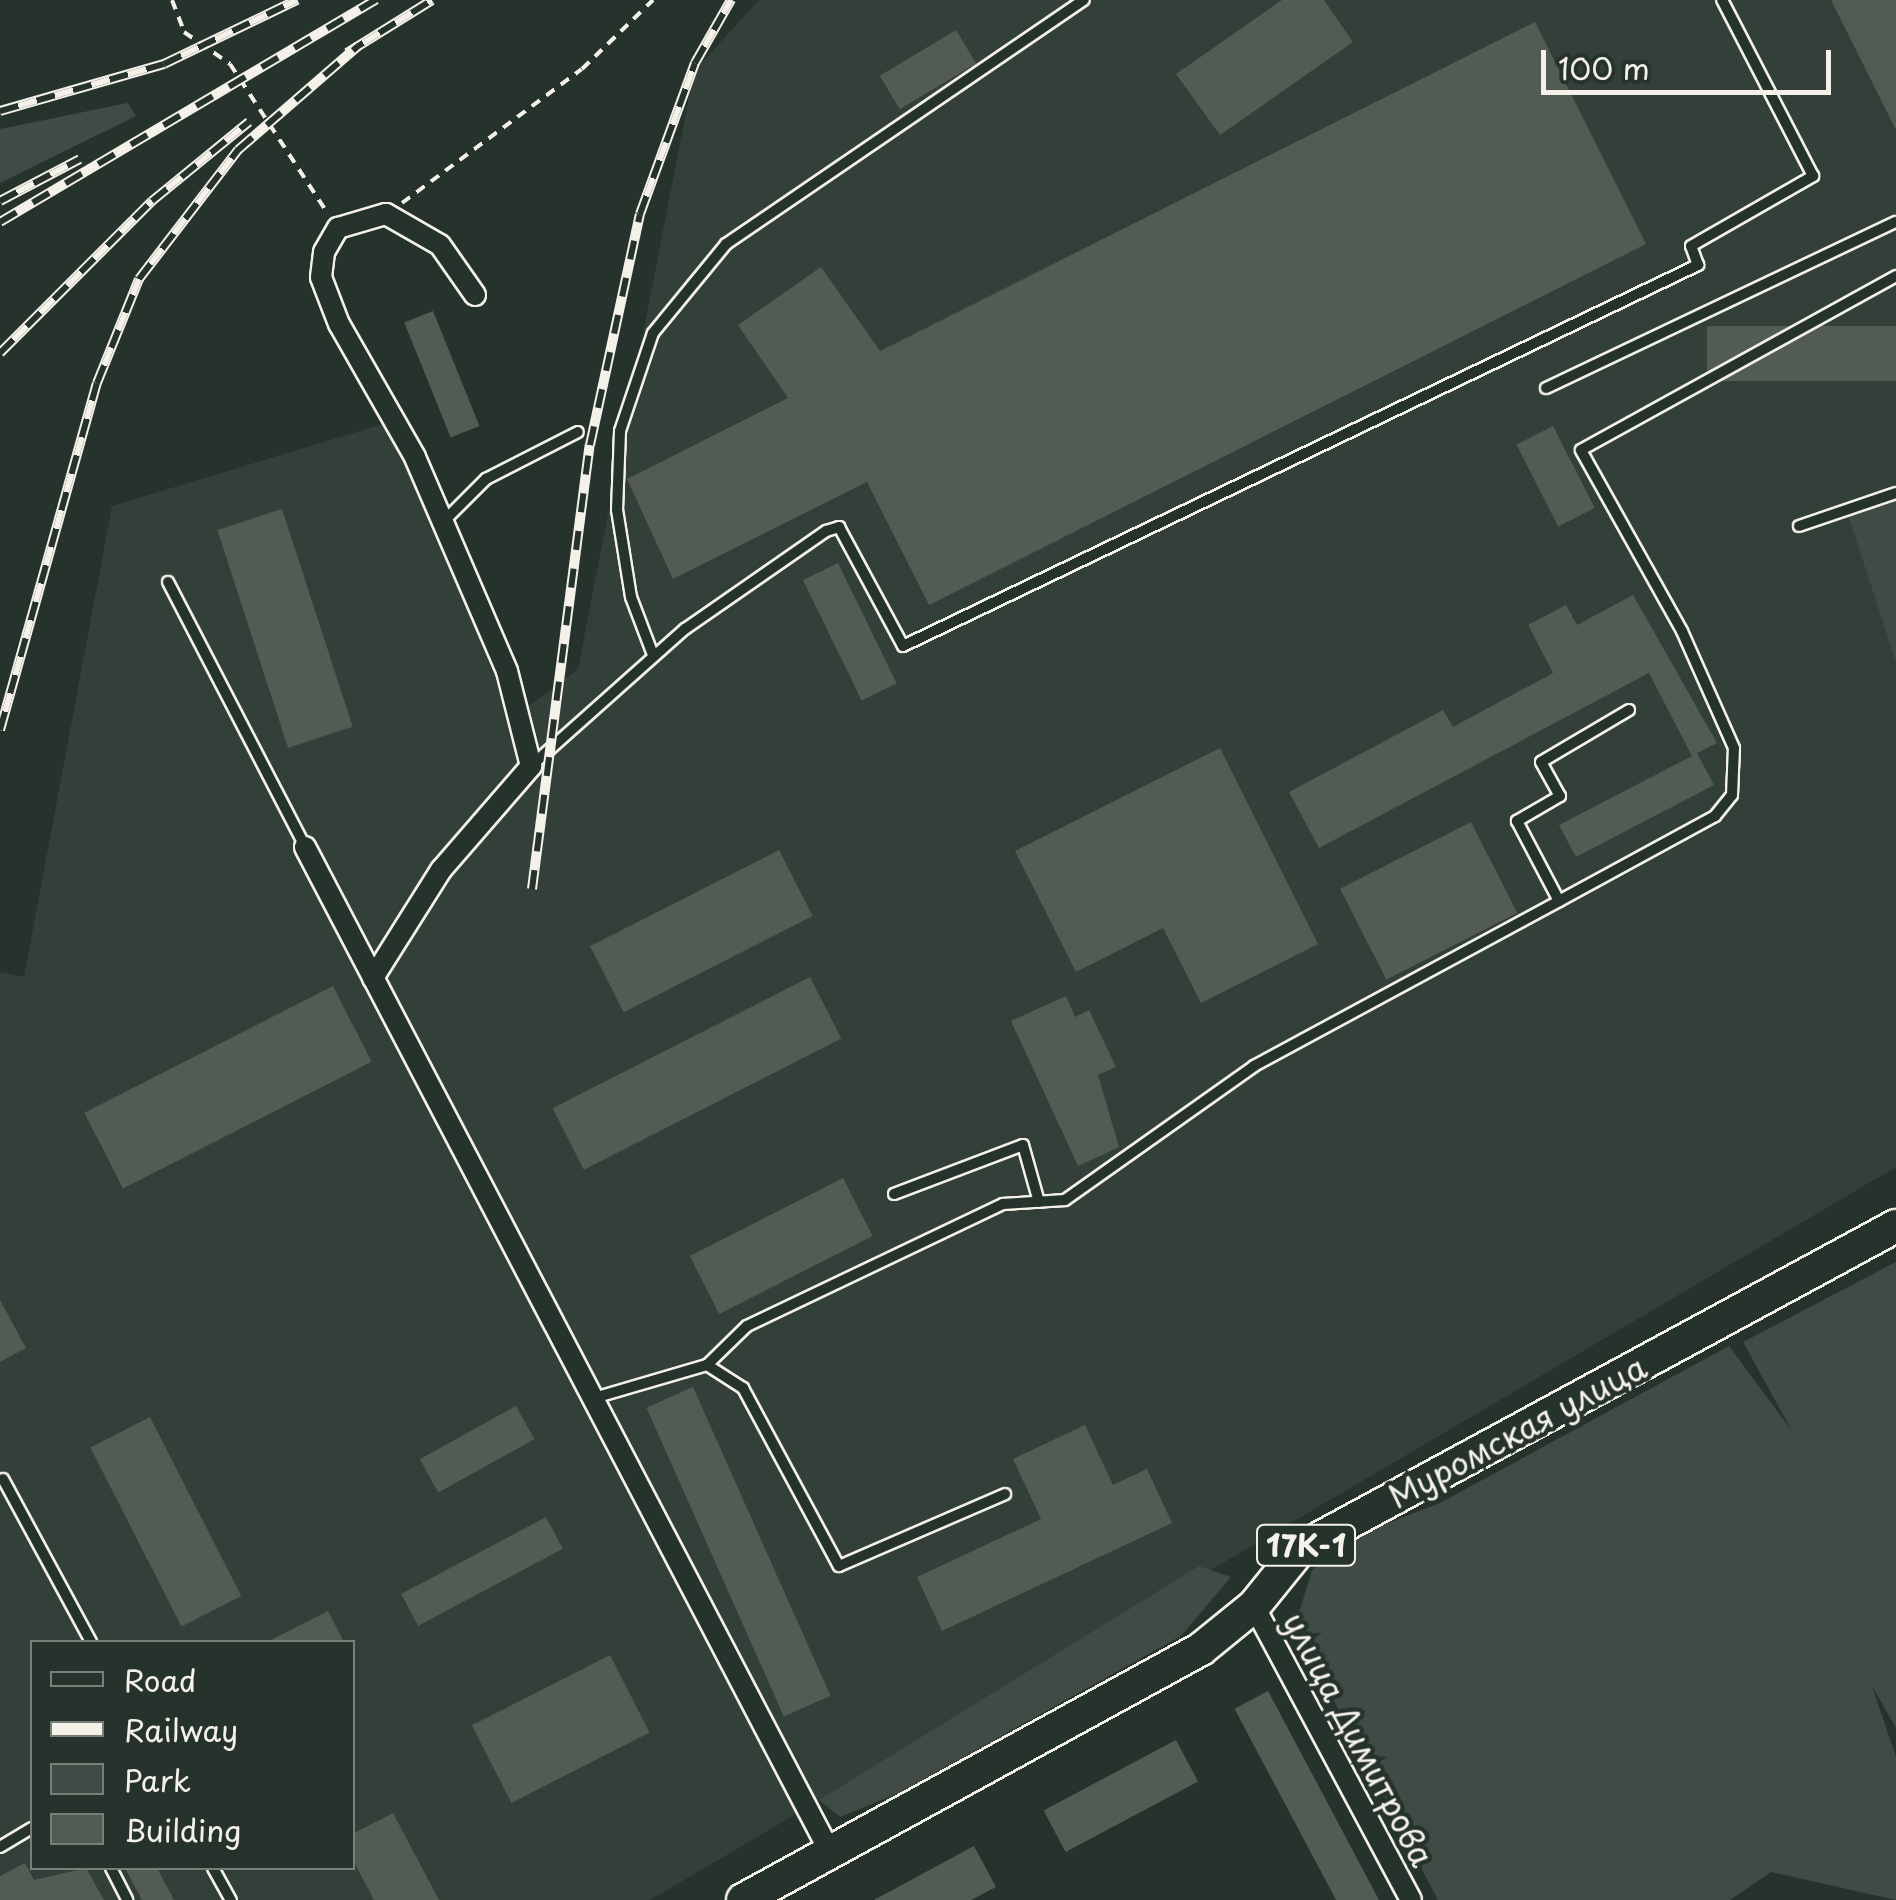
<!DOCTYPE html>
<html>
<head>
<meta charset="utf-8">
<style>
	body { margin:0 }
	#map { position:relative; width:1896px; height:1900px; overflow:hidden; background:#26332d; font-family:"Playpen Sans",sans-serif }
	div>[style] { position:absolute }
	.built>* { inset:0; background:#333f39 }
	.green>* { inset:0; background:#414b45 }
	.building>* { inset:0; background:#525c55; transform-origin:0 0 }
	.path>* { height:4px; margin-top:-2px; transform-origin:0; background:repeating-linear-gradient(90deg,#f4f1e8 0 10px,transparent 0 18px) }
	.roads { filter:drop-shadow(2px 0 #f4f1e8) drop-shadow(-2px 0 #f4f1e8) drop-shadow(0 2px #f4f1e8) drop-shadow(0 -2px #f4f1e8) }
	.lane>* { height:10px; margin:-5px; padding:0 5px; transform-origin:5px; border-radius:5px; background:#26332d }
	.street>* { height:20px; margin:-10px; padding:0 10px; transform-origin:10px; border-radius:10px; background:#26332d }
	.primary>* { height:32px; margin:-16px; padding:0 16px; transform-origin:16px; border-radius:16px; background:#26332d }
	.rail>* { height:10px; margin-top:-5px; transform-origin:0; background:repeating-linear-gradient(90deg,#26332d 0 19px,#f4f1e8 0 38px); box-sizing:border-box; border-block:2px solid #f4f1e8 }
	span { translate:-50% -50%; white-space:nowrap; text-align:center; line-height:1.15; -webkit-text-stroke:9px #26332d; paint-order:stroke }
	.shield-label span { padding:2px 8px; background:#26332d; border:2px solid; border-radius:8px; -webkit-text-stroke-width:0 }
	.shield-label { font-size:30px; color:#f4f1e8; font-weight:700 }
	.street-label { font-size:32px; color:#f4f1e8 }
	.legend { position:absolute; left:30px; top:1640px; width:325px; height:230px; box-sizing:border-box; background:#26332d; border:2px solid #787f78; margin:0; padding:12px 18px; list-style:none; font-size:30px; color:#f4f1e8 }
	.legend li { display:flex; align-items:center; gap:20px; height:50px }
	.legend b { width:50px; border:2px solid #787f78 }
	.scale { position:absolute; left:1541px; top:50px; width:290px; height:45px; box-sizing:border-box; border:5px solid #f4f1e8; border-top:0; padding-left:12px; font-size:30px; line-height:35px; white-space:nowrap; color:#f4f1e8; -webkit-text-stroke:8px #26332d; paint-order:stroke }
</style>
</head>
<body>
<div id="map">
	<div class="built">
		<i style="clip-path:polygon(evenodd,759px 0,1896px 0,1896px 497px,1849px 515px,1896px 662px,1896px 1167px,650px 1900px,0 1900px,0 972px,24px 977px,112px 506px,390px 422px,512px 719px,578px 669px,694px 71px,759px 0,32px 1642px,352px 1642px,352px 1868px,32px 1868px,32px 1642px)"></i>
	</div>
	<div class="green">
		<i style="clip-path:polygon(128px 103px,136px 116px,0 183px,0 129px)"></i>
		<i style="clip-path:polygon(1896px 497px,1896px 662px,1848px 515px)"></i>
		<i style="clip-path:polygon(1896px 1262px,1896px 1728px,1872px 1686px,1896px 1757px,1896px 1900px,1771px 1872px,1730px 1900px,1438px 1900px,1302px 1639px,1298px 1616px,1312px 1570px,1349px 1538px,1440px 1503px,1729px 1346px,1792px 1431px,1743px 1342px)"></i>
		<i style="clip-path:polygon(1199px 1566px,1231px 1577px,1181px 1636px,897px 1794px,840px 1817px,819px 1800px)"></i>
	</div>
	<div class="building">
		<i style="clip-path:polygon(1282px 0,1324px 0,1353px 42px,1220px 135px,1176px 74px)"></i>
		<i style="clip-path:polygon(1831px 0,1896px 0,1896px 130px)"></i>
		<i style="clip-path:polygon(1535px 22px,1646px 244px,929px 605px,867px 482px,673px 579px,627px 479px,788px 398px,738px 325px,821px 267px,880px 351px)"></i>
		<i style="left:956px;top:30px;width:39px;height:89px;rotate:59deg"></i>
		<i style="left:433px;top:311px;width:124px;height:31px;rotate:68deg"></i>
		<i style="left:1896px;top:326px;width:55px;height:189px;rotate:90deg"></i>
		<i style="left:1553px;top:426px;width:92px;height:41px;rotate:63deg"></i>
		<i style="left:282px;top:509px;width:229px;height:68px;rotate:72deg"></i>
		<i style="left:838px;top:563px;width:134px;height:39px;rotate:64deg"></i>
		<i style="clip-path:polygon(1633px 595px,1717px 743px,1697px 753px,1714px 785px,1576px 857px,1559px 825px,1692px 756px,1649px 673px,1319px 848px,1289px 792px,1443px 710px,1453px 727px,1553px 673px,1528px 625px,1566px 605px,1577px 625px)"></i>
		<i style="clip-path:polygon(1220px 748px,1318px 944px,1201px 1003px,1163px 928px,1076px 972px,1015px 851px)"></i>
		<i style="left:1471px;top:822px;width:102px;height:147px;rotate:63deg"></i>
		<i style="left:779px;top:850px;width:74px;height:212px;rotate:63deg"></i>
		<i style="left:810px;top:977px;width:69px;height:289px;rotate:63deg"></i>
		<i style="left:333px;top:986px;width:85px;height:279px;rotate:63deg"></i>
		<i style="clip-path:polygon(1066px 996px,1075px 1017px,1089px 1010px,1116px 1067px,1098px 1075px,1119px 1147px,1078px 1166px,1011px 1021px)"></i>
		<i style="left:843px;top:1178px;width:65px;height:172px;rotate:63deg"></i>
		<i style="clip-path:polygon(0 1300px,26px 1348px,0 1362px)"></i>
		<i style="left:693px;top:1387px;width:338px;height:51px;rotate:66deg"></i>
		<i style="left:516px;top:1406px;width:38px;height:110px;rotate:61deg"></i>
		<i style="left:150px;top:1417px;width:201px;height:67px;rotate:63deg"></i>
		<i style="clip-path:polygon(1085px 1425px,1113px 1485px,1147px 1469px,1172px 1523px,942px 1631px,917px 1577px,1041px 1519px,1013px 1459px)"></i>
		<i style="left:546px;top:1517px;width:36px;height:164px;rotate:62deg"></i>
		<i style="clip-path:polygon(328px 1611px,344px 1642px,267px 1642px)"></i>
		<i style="left:610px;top:1655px;width:87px;height:155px;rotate:63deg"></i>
		<i style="left:1268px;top:1691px;width:236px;height:38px;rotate:62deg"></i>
		<i style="left:1176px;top:1740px;width:47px;height:150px;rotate:62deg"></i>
		<i style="clip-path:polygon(393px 1813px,439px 1900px,374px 1900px,352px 1858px,352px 1834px)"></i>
		<i style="clip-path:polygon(974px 1846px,996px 1887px,971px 1900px,874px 1900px)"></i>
		<i style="clip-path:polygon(25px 1863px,34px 1880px,86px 1868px,104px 1900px,0 1900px,0 1876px)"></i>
		<i style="clip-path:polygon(125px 1868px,157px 1868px,174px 1900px,142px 1900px)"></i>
	</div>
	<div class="path">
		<i style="left:172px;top:0;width:34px;rotate:69deg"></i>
		<i style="left:184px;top:32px;width:56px;rotate:34.8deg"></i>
		<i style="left:230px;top:64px;width:179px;rotate:56.8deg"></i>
		<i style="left:402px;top:203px;width:224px;rotate:-36.7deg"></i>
		<i style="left:582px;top:69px;width:99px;rotate:-44.2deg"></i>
	</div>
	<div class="roads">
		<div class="lane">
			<i style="left:1546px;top:388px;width:387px;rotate:-25.4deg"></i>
			<i style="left:443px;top:522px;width:61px;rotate:-45deg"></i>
			<i style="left:486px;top:479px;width:103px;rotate:-27.1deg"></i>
			<i style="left:1799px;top:526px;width:102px;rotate:-18.8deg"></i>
			<i style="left:168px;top:582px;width:297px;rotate:62.6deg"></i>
			<i style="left:653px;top:655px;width:62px;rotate:-110.8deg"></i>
			<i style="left:631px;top:597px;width:88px;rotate:-99.1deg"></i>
			<i style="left:617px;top:510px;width:79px;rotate:-87.8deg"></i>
			<i style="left:620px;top:431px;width:103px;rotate:-71.4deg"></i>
			<i style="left:653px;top:333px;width:115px;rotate:-50.6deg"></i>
			<i style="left:726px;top:244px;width:433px;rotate:-34.3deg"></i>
			<i style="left:1629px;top:710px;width:102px;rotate:149.4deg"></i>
			<i style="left:1541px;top:762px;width:39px;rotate:61deg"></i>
			<i style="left:1560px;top:796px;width:50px;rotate:149.8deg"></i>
			<i style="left:1517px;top:821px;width:90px;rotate:62.3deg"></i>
			<i style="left:1559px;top:901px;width:178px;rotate:-28.6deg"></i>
			<i style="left:1715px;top:816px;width:27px;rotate:-51deg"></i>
			<i style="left:1732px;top:795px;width:47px;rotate:-87.6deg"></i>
			<i style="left:1734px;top:748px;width:128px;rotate:-114deg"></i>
			<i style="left:1682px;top:631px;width:207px;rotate:-119.2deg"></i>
			<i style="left:1581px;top:450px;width:360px;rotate:-28.9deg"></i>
			<i style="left:531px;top:766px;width:206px;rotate:-41.7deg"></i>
			<i style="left:685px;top:629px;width:172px;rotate:-34.8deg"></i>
			<i style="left:826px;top:531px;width:14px;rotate:-17deg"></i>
			<i style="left:839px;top:527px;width:135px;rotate:61.7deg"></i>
			<i style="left:903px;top:646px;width:882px;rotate:-25.61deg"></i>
			<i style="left:1698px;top:265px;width:20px;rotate:-110deg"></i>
			<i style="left:1691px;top:246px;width:141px;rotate:-29.8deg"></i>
			<i style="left:1813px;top:176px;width:198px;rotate:-117.3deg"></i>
			<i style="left:894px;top:1194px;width:138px;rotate:-20.8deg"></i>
			<i style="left:1023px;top:1145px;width:59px;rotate:74.3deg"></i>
			<i style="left:707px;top:1365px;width:56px;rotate:-44.3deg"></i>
			<i style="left:747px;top:1326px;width:284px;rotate:-25.5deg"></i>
			<i style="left:1003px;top:1204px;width:62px;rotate:-3.7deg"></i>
			<i style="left:1065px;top:1200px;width:232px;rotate:-35.3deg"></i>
			<i style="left:1254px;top:1066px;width:347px;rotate:-28.4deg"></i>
			<i style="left:594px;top:1398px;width:118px;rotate:-16.3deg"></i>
			<i style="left:707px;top:1365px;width:43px;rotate:32.6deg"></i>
			<i style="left:743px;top:1388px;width:202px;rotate:61.7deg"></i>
			<i style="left:839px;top:1566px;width:181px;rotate:-23.4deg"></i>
			<i style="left:3px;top:1479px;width:185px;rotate:61.6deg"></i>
			<i style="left:0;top:1847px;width:37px;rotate:-31deg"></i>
			<i style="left:111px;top:1868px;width:36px;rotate:63deg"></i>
			<i style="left:213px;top:1868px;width:37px;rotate:61deg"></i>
		</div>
		<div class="street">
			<i style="left:305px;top:847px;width:1134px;rotate:62.42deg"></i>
			<i style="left:373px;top:978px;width:128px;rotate:-57.8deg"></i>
			<i style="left:441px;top:870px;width:138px;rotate:-49.1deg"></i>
			<i style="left:531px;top:766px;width:98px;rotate:-104.2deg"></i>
			<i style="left:507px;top:671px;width:233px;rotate:-113.3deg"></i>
			<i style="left:415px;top:457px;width:153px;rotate:-119.7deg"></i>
			<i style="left:339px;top:324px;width:50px;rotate:-111deg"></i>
			<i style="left:321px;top:277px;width:25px;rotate:-83deg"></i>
			<i style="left:324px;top:252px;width:28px;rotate:-60deg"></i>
			<i style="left:338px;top:228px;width:50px;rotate:-16.3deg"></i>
			<i style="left:386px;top:214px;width:62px;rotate:29.9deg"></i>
			<i style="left:440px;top:245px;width:61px;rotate:55deg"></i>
			<i style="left:1254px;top:1606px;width:333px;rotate:61.9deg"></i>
		</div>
		<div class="primary">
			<i style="left:743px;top:1900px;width:522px;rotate:-28.72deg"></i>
			<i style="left:1201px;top:1649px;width:68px;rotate:-39.1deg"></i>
			<i style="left:1254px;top:1606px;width:73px;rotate:-51.1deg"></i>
			<i style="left:1300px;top:1549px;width:678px;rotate:-28.46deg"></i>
		</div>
	</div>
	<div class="rail">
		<i style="left:347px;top:53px;width:100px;rotate:-31.9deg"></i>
		<i style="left:0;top:111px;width:171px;rotate:-16deg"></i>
		<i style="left:164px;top:64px;width:148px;rotate:-25.7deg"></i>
		<i style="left:0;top:201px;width:90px;rotate:-27.7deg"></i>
		<i style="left:0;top:222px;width:437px;rotate:-30.6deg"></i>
		<i style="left:0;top:353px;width:215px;rotate:-45deg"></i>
		<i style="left:152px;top:201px;width:125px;rotate:-39.2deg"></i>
		<i style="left:0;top:730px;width:360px;rotate:-74.4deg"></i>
		<i style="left:97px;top:383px;width:112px;rotate:-68deg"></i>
		<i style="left:139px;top:279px;width:163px;rotate:-52.5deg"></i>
		<i style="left:238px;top:150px;width:159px;rotate:-40.9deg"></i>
		<i style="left:532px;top:889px;width:448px;rotate:-82.6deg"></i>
		<i style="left:590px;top:445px;width:236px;rotate:-77.8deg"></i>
		<i style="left:640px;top:214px;width:161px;rotate:-70deg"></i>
		<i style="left:695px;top:63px;width:73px;rotate:-60.3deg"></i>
	</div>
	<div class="shield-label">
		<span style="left:1306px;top:1545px">17К-1</span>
	</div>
	<div class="street-label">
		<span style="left:1517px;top:1431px;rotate:-28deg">Муромская улица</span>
		<span style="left:1359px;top:1739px;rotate:62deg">улица Димитрова</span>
	</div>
	<ul class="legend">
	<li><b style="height:12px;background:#26332d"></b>Road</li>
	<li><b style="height:12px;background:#f4f1e8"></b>Railway</li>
	<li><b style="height:28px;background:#414b45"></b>Park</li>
	<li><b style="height:28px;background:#525c55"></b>Building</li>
	</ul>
	<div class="scale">100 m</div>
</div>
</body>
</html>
